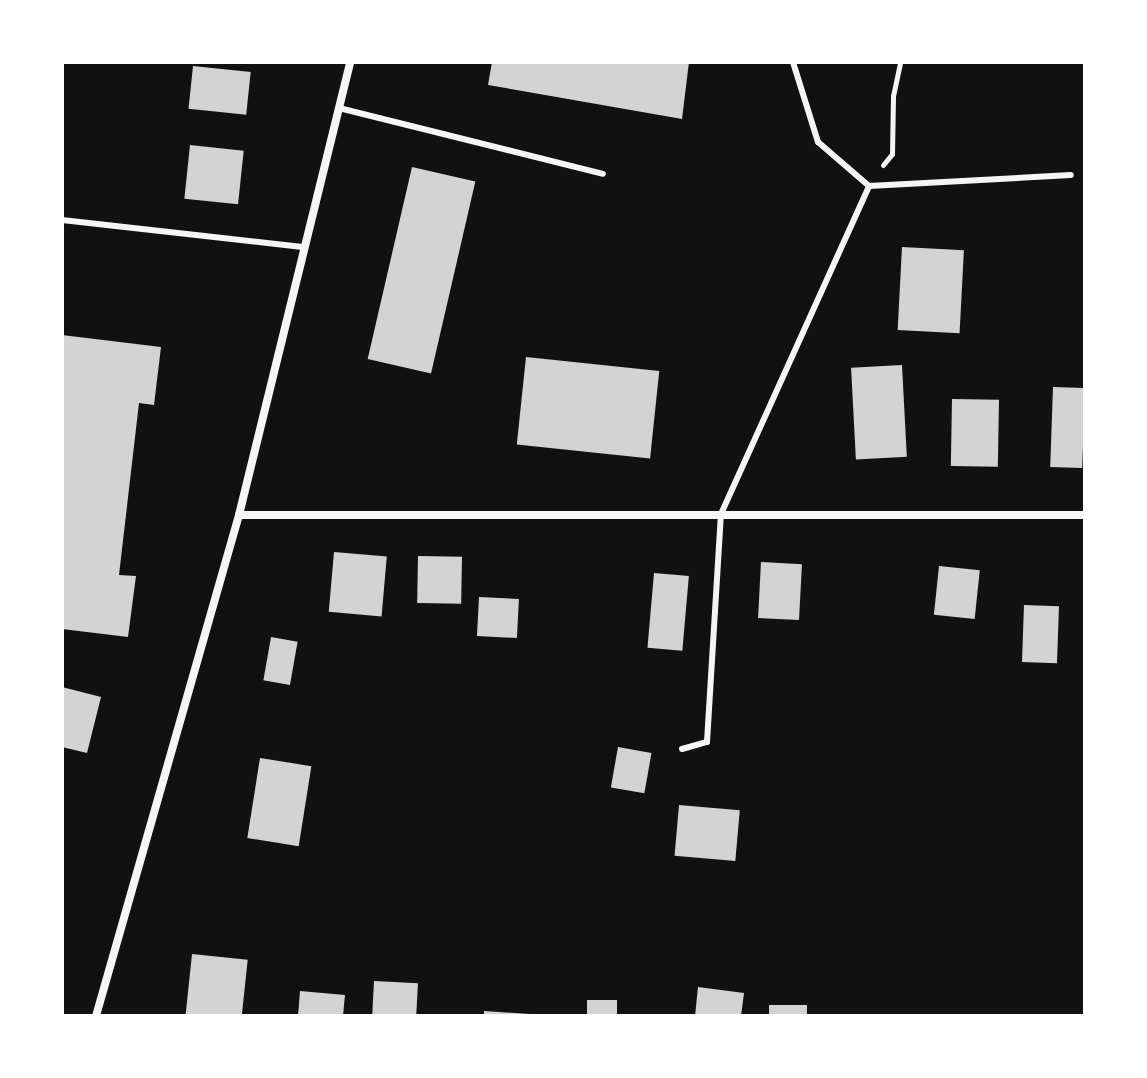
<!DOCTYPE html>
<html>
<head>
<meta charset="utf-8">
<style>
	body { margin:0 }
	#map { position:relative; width:1147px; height:1078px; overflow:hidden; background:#111; font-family:Raleway,sans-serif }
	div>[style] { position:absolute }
	.building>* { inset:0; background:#d3d3d3; transform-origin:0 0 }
	.path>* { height:5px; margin:-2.5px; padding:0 2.5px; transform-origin:2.5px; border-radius:2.5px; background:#f5f5f5 }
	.service>* { height:6px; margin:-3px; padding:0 3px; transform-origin:3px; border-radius:3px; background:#f5f5f5 }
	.minor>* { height:8px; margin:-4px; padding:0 4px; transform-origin:4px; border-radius:4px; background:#f5f5f5 }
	span { translate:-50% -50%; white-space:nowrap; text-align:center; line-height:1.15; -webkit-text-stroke:8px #fff; paint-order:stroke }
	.frame { position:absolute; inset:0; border:64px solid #fff; pointer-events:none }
</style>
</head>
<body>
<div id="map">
	<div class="building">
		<i style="clip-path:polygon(492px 62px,689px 62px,682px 119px,488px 85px)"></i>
		<i style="left:193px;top:66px;width:58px;height:43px;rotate:6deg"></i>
		<i style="left:190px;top:145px;width:54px;height:54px;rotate:6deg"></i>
		<i style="left:412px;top:167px;width:65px;height:197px;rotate:13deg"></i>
		<i style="left:902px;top:247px;width:62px;height:83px;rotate:3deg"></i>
		<i style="clip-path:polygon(62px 335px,161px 347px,154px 405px,139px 403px,119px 575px,136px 576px,128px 637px,62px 629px)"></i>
		<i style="left:526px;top:357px;width:134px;height:88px;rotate:6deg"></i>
		<i style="left:902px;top:365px;width:92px;height:51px;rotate:87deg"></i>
		<i style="left:1053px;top:387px;width:32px;height:80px;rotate:2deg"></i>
		<i style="left:952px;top:399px;width:47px;height:67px;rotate:1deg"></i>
		<i style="left:334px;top:552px;width:53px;height:60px;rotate:5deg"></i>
		<i style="left:418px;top:556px;width:44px;height:47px;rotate:1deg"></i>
		<i style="left:761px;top:562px;width:41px;height:56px;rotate:3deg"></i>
		<i style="left:939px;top:566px;width:41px;height:49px;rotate:6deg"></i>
		<i style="left:654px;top:573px;width:35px;height:75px;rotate:5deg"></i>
		<i style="left:479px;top:597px;width:40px;height:39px;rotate:3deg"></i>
		<i style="left:1024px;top:605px;width:35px;height:57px;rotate:2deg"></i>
		<i style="left:271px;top:637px;width:27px;height:44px;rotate:10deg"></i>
		<i style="clip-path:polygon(62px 687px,101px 697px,87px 753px,62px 747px)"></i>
		<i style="left:618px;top:747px;width:34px;height:41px;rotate:10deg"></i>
		<i style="left:260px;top:758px;width:52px;height:81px;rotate:9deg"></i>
		<i style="left:679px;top:805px;width:61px;height:51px;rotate:5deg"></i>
		<i style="left:192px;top:954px;width:56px;height:62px;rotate:6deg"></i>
		<i style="left:374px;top:981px;width:44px;height:35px;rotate:3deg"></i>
		<i style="clip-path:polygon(698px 987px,744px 993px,741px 1016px,695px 1016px)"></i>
		<i style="clip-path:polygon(300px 991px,345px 995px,343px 1016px,298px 1016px)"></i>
		<i style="left:587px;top:1000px;width:30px;height:16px"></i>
		<i style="left:769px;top:1005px;width:38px;height:11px"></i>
		<i style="clip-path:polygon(484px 1011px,530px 1014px,530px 1016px,484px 1016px)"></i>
	</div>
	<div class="path">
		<i style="left:883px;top:165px;width:14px;rotate:-51deg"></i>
		<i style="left:892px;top:154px;width:58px;rotate:-89deg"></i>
		<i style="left:893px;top:96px;width:35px;rotate:-78deg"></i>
	</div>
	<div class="service">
		<i style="left:339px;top:108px;width:272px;rotate:14deg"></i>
		<i style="left:869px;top:186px;width:202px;rotate:-3.1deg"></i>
		<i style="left:62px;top:220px;width:242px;rotate:6.4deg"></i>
		<i style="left:682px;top:749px;width:26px;rotate:-16deg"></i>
		<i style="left:707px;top:742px;width:228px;rotate:-86.5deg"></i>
		<i style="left:721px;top:514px;width:360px;rotate:-65.7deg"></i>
		<i style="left:869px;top:186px;width:67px;rotate:-139.2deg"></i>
		<i style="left:818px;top:142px;width:84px;rotate:-107.4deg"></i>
	</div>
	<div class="minor">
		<i style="left:239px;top:515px;width:846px"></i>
		<i style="left:96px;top:1016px;width:521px;rotate:-74.07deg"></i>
		<i style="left:239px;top:515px;width:466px;rotate:-76.2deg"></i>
	</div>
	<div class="frame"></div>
</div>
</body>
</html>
